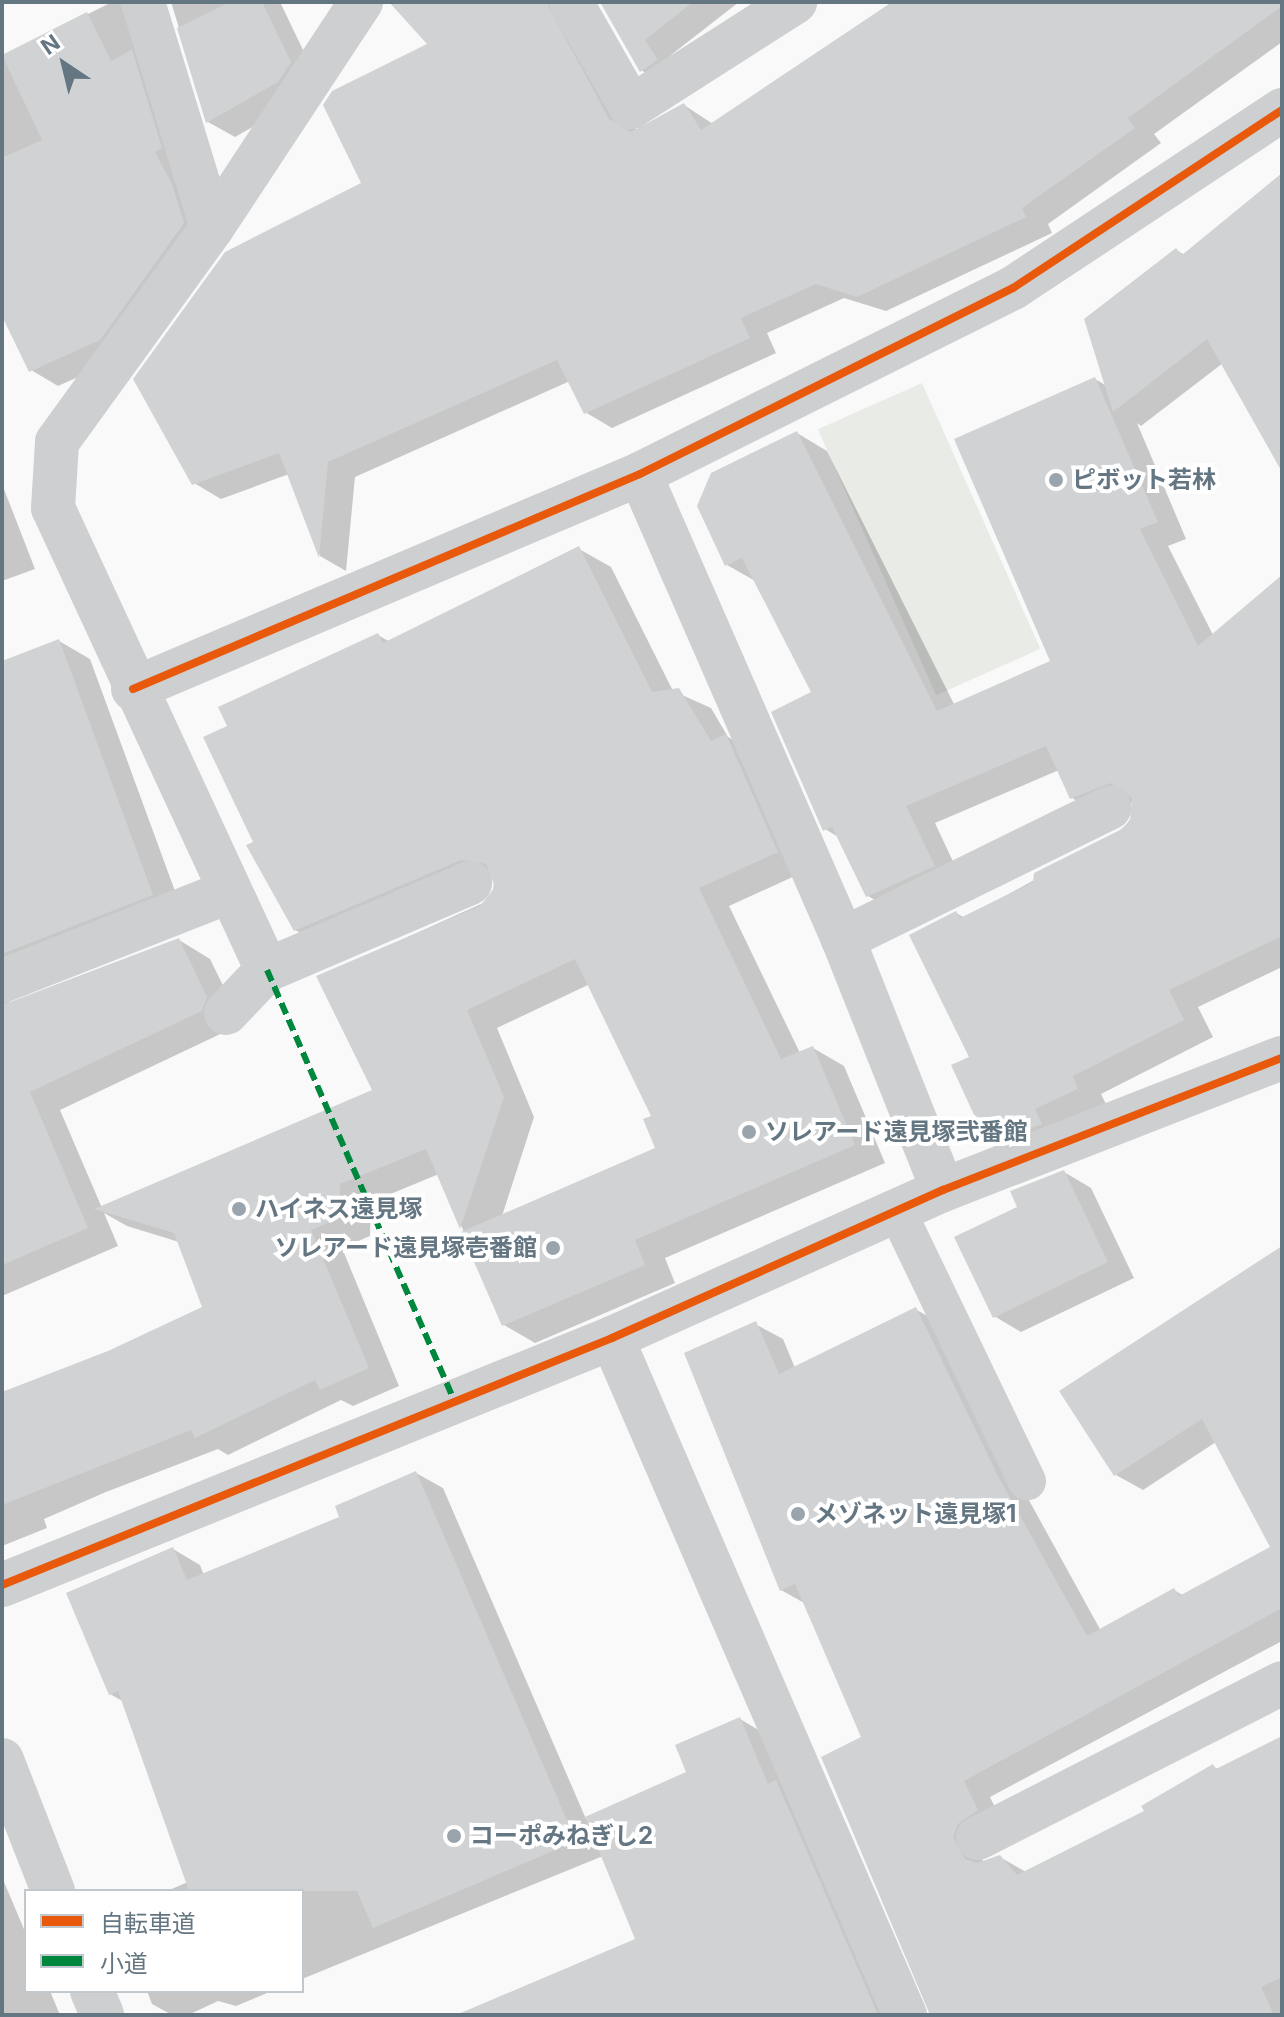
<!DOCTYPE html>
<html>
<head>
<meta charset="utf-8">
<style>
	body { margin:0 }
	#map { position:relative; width:1284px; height:2017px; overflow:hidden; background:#f9f9f9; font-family:Inter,"Noto Sans JP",sans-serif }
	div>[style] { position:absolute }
	.green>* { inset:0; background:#e8ebe6; transform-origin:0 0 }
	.shadow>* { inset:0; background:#0003 }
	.building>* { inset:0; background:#d0d2d3 }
	.service>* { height:38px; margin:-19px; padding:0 19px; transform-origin:19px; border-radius:19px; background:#cecfd0 }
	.minor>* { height:44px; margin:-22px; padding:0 22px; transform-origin:22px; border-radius:22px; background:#cecfd0 }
	.quiet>* { height:6px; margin-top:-3px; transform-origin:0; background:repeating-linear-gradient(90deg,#00873e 0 12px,transparent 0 18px) }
	.cycleway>* { height:8px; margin:-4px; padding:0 4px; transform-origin:4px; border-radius:4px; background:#e8590c }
	.dots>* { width:22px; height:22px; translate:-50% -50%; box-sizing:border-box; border:4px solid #fff; border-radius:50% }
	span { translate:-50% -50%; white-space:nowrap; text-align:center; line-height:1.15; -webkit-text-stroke:8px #fff; paint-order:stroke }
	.poi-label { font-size:24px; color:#657683; font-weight:700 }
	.left { translate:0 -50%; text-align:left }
	.right { translate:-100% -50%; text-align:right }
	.frame { position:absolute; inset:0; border:4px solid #657683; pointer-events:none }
	.legend { position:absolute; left:24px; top:1889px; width:280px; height:104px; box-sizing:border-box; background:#fff; border:2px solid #c1c8cd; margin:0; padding:10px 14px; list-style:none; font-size:24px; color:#657683 }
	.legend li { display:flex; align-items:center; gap:16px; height:40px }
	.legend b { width:40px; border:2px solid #c1c8cd }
	.north { position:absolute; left:24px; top:24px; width:80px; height:80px; -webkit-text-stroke:6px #fff; paint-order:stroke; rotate:325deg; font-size:22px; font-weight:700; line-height:32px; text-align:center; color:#657683 }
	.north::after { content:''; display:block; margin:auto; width:28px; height:36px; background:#657683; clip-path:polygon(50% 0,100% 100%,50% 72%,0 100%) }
</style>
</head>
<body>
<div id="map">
	<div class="green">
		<i style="left:922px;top:383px;width:291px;height:114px;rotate:66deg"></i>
	</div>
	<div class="shadow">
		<i style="clip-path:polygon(112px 2px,124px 2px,199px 201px,127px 355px,58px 386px,31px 370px,2px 306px,2px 57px)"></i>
		<i style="clip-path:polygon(171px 2px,280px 2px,317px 79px,305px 97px,235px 137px,208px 122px)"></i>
		<i style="clip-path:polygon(402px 2px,560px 2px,636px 130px,684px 105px,713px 124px,896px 2px,1282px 2px,1282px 42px,1154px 134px,1161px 143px,1048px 224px,1052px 233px,886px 311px,844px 298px,767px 333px,776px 353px,612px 428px,585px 412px,570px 381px,355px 477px,346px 571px,320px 556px,289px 474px,221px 499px,194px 483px,364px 184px,430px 44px)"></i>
		<i style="clip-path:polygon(602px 2px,739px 2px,671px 55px,683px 76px,668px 86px,641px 70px)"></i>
		<i style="clip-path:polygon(1282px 175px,1282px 458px,1223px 363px,1141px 426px,1137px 423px,1186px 539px,1168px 546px,1213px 635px,1282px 575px,1282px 967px,1198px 1007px,1213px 1037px,1101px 1094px,1107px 1106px,1020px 1161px,990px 1144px,972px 1058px,956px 913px,965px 918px,1121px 832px,1136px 811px,1134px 802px,1102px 815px,1072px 798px,1059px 770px,935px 823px,963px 883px,898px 913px,868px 896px,840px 838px,825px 829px,814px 693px,757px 582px,727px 565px,797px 433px,827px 451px,955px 706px,1053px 662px,1095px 379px,1107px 386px,1176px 250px,1185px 255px)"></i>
		<i style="clip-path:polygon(2px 484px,35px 569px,2px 581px)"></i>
		<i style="clip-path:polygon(evenodd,579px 549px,611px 567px,673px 691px,711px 708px,728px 737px,758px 754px,808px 870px,729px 906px,800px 1053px,813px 1048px,844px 1066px,885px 1163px,665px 1258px,675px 1283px,535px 1343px,504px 1325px,439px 1174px,371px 1202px,370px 1236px,342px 1248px,399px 1386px,353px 1406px,341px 1400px,228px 1455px,218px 1449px,106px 1492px,44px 1519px,47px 1528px,2px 1546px,2px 1393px,109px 1353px,204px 1308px,179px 1242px,127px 1226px,104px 1213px,118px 1246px,2px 1296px,2px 663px,59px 641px,90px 659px,183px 913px,8px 995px,10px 1007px,179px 940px,210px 959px,238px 1016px,233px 1028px,60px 1110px,102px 1208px,374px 1091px,319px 977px,492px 899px,495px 876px,327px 948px,295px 930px,256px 843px,229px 727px,378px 635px,390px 642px,579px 549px,590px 984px,654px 1116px,658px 1149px,502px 1216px,534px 1117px,497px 1028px,590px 984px)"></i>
		<i style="clip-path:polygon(1064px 1172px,1091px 1188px,1134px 1278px,1021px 1332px,994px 1316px,1020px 1208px)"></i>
		<i style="clip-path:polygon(1282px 1248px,1282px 1641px,990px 1797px,1004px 1826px,980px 1854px,984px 1863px,1000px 1857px,1026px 1872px,1147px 1812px,1213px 1766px,1219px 1770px,1282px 1737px,1282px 2015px,959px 2015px,864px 1738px,806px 1604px,781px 1590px,755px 1324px,783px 1339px,795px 1368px,915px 1309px,943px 1325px,1025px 1493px,1101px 1631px,1174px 1590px,1184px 1596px,1273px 1547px,1216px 1442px,1143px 1490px,1116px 1475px)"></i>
		<i style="clip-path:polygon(416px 1473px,443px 1488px,586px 1819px,689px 1773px,740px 1719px,762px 1732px,893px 2015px,462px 2015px,637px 1940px,603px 1856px,302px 1979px,302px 1891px,167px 1891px,188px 1882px,124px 1702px,110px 1694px,173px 1549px,200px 1565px,204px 1575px,342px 1518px)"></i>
		<i style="clip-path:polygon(2px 1877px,26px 1934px,26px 1991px,50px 1991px,60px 2015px,2px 2015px)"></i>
		<i style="clip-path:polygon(147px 1991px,272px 1991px,236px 2006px,218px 2001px,188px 2015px,172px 2015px,152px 2004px)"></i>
	</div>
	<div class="building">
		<i style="clip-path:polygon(230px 2px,262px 2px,291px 62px,278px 82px,206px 123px,177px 28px)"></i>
		<i style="clip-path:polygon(389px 2px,546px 2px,609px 119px,631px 132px,684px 103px,701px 130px,892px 2px,1282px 2px,1282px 6px,1128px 118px,1135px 128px,1022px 208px,1026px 217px,857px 297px,816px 284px,741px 318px,750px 338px,584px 414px,557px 360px,328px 462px,319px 558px,279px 453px,192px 485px,133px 379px,225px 252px,361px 183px,323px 105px,332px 91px,427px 44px)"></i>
		<i style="clip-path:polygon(600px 2px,693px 2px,645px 40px,658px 60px,640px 72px)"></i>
		<i style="clip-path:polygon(87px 12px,111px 61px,132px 50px,162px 148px,155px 152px,172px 184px,184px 223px,100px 340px,29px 372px,2px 316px,2px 158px,42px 140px,2px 55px)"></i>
		<i style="clip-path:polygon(1282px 173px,1282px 472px,1207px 339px,1113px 412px,1084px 319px,1176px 248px,1182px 255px)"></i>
		<i style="clip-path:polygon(1095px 377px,1158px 522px,1140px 529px,1198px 646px,1282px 575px,1282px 936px,1169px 990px,1184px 1020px,1073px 1076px,1078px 1089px,1035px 1109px,1042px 1124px,988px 1145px,951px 1065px,969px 1057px,909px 935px,956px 911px,960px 918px,1033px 882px,1034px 873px,1120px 830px,1130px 821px,1132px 798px,1110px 783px,1070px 799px,1046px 746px,906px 806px,935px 866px,866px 897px,832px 827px,823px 831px,771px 712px,811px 692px,742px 558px,725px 566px,697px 506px,711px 473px,797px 431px,937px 711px,1050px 661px,954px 439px)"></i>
		<i style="clip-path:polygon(579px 546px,652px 692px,679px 688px,711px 741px,726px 734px,778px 852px,699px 888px,781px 1059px,813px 1046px,855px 1145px,635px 1240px,645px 1265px,502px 1326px,461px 1232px,655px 1148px,643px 1119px,651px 1116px,575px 959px,467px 1010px,504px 1097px,460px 1229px,426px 1149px,340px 1184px,339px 1218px,311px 1230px,369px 1368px,320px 1390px,315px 1380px,195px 1438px,191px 1430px,2px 1505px,2px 1392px,108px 1351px,202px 1307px,174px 1233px,94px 1209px,372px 1090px,316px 976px,480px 906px,495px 887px,486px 864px,461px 860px,294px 931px,246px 845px,253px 842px,203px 737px,227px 726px,218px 707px,378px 633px,383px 643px)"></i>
		<i style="clip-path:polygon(59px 639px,153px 895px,2px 954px,2px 661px)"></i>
		<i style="clip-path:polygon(179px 938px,207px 997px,202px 1011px,30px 1092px,88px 1228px,2px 1265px,2px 1005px)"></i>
		<i style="clip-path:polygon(1064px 1170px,1108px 1262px,993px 1318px,954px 1237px,1017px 1207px,1010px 1191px)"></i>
		<i style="clip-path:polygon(1282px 1246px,1282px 1608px,964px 1781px,978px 1810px,958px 1824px,953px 1837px,965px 1859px,977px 1863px,1000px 1855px,1017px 1875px,1144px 1811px,1141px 1806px,1213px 1764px,1216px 1769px,1282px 1736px,1282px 1977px,1261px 1987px,1274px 2015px,930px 2015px,821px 1757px,861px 1737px,795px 1584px,780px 1591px,684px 1353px,756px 1321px,779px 1374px,916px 1307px,998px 1476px,1087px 1636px,1174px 1588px,1179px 1596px,1270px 1547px,1202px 1419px,1114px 1476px,1059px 1391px)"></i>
		<i style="clip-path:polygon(416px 1471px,576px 1841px,373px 1928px,357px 1891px,189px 1891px,118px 1691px,109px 1695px,66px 1593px,173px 1547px,187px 1580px,339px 1517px,335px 1506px)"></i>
		<i style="clip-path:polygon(740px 1717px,768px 1784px,776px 1780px,878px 2015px,456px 2015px,635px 1939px,585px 1817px,686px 1772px,675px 1745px)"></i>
	</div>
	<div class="service">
		<i style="left:897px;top:1211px;width:300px;rotate:64.3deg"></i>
	</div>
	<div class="minor">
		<i style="left:143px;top:2px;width:236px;rotate:73deg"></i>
		<i style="left:571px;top:2px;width:121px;rotate:60.3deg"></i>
		<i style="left:631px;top:107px;width:195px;rotate:-32.6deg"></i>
		<i style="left:640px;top:474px;width:507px;rotate:66.42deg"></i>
		<i style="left:843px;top:939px;width:270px;rotate:68.3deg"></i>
		<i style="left:133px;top:689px;width:551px;rotate:-22.98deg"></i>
		<i style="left:640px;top:474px;width:417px;rotate:-26.5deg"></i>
		<i style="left:1013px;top:288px;width:323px;rotate:-33.5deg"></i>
		<i style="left:843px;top:939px;width:297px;rotate:-26.2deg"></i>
		<i style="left:267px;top:970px;width:221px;rotate:-23.2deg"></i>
		<i style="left:2px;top:981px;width:243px;rotate:-21.5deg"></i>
		<i style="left:226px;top:1013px;width:59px;rotate:-46.4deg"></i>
		<i style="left:267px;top:970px;width:509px;rotate:-114.85deg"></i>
		<i style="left:53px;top:508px;width:66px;rotate:-86.5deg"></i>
		<i style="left:57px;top:442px;width:264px;rotate:-54.1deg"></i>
		<i style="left:212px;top:228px;width:271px;rotate:-56.6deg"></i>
		<i style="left:612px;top:1338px;width:738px;rotate:66.6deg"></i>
		<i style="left:2px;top:1585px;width:658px;rotate:-22.04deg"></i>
		<i style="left:612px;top:1338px;width:363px;rotate:-24.1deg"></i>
		<i style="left:943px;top:1190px;width:364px;rotate:-21.3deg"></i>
		<i style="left:2px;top:1760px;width:141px;rotate:68.7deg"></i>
		<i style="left:978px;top:1838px;width:341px;rotate:-27deg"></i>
		<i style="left:92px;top:1991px;width:26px;rotate:67deg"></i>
	</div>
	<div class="quiet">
		<i style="left:267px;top:970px;width:470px;rotate:66.5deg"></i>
	</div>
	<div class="cycleway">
		<i style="left:133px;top:689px;width:551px;rotate:-22.98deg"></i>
		<i style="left:640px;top:474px;width:417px;rotate:-26.5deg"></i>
		<i style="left:1013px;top:288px;width:323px;rotate:-33.5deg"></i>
		<i style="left:2px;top:1585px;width:658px;rotate:-22.04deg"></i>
		<i style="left:612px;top:1338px;width:363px;rotate:-24.1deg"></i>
		<i style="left:943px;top:1190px;width:364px;rotate:-21.3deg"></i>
	</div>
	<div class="dots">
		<i style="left:1056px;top:480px;background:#99a4ac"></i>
		<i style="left:749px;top:1132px;background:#99a4ac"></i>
		<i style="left:239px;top:1209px;background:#99a4ac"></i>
		<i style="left:553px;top:1248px;background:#99a4ac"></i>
		<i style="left:798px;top:1514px;background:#99a4ac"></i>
		<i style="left:454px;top:1836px;background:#99a4ac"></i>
	</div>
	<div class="poi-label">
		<span class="left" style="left:1072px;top:480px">ピボット若林</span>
		<span class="left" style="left:765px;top:1132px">ソレアード遠見塚弐番館</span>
		<span class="left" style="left:255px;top:1209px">ハイネス遠見塚</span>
		<span class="right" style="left:537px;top:1248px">ソレアード遠見塚壱番館</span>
		<span class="left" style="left:814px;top:1514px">メゾネット遠見塚1</span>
		<span class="left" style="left:470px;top:1836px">コーポみねぎし2</span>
	</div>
	<div class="frame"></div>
	<ul class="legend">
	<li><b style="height:10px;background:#e8590c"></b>自転車道</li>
	<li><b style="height:10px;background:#00873e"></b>小道</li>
	</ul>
	<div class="north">N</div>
</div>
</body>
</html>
